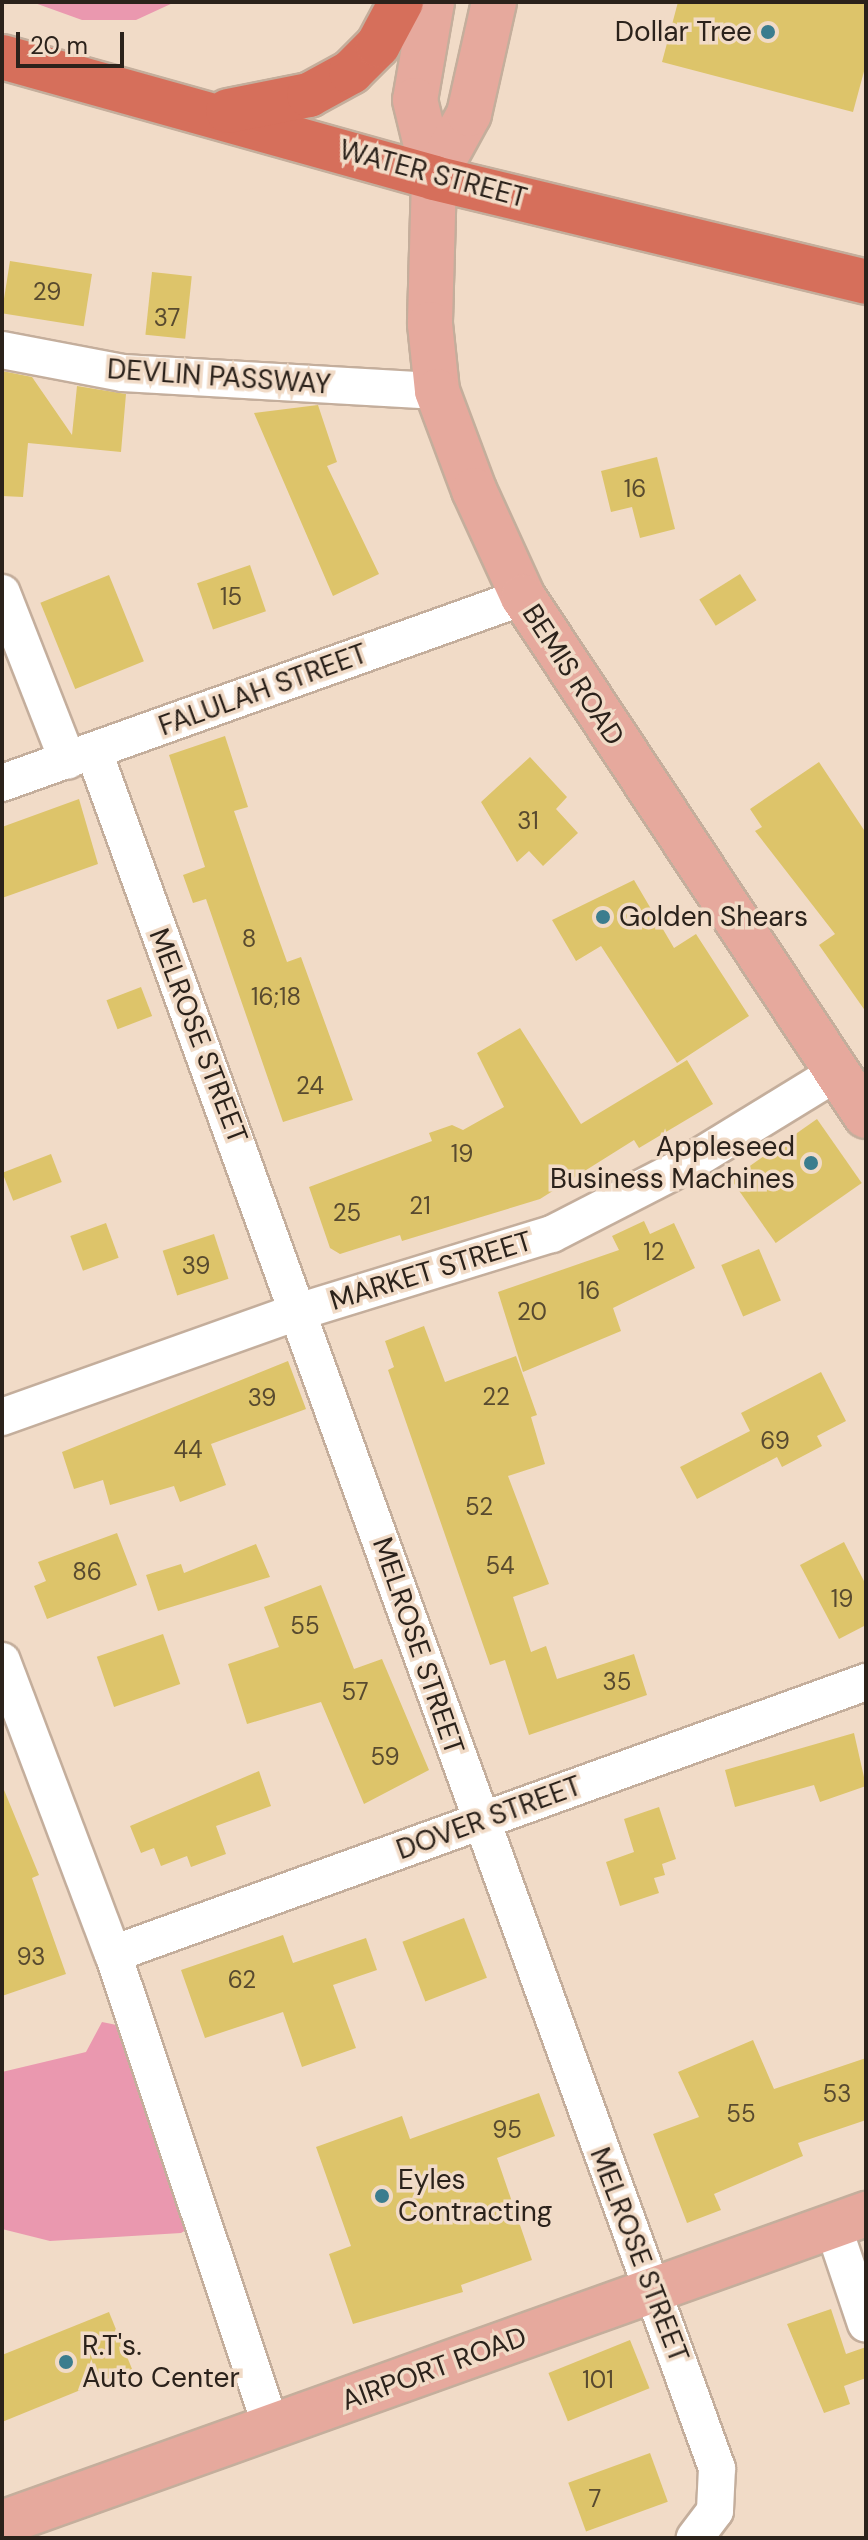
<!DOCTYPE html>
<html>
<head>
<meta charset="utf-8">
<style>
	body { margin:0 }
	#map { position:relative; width:868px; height:2540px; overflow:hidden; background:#f1dbc7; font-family:"DM Sans",sans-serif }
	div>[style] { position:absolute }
	.green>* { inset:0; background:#ea98af }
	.building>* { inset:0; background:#ddc46a; transform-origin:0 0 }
	.roads { filter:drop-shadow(2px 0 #c4ae9c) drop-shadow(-2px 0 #c4ae9c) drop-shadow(0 2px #c4ae9c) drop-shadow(0 -2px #c4ae9c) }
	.minor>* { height:36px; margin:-18px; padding:0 18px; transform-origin:18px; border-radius:18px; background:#fff }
	.major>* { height:44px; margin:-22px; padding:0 22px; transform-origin:22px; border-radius:22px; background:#e6a99d }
	.highway>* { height:44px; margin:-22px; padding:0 22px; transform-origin:22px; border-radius:22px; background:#d66f5b }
	.dots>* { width:22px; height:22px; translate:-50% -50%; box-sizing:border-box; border:4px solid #f1dbc7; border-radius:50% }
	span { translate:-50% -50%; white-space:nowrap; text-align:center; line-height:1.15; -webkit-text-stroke:7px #f1dbc7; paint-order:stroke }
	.number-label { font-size:24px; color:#584a2f }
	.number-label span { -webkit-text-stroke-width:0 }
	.poi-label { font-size:28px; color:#2b221b }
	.right { translate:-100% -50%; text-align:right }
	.left { translate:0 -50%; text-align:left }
	.street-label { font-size:28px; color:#2b221b }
	.frame { position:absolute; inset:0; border:4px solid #2b221b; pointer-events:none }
	.scale { position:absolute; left:16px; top:32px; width:108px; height:36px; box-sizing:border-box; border:4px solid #2b221b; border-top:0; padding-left:10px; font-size:24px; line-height:28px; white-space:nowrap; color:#2b221b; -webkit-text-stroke:6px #f1dbc7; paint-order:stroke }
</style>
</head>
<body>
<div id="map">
	<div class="green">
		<i style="clip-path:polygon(32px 2px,175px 2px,136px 20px,82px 20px)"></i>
		<i style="clip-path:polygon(102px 2022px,136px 2029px,201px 2221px,181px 2233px,50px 2241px,2px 2229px,2px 2072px,86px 2052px)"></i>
	</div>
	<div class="building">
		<i style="clip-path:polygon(678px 2px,866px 2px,866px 64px,853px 112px,662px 62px)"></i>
		<i style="left:10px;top:261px;width:83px;height:53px;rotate:9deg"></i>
		<i style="left:152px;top:272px;width:40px;height:63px;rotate:6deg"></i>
		<i style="clip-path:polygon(2px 371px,32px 377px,72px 435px,77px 386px,126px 394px,121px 452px,28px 443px,23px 497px,2px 496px)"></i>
		<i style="clip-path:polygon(318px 405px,337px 462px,327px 466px,379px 574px,333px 596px,254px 413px)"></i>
		<i style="clip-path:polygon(657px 457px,675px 529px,640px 538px,632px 507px,611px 512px,601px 471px)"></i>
		<i style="left:250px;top:565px;width:49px;height:56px;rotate:71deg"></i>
		<i style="left:740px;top:574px;width:31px;height:48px;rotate:58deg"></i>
		<i style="left:109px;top:575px;width:93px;height:74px;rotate:68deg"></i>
		<i style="clip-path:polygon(225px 736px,248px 807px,234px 811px,259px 884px,287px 962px,301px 957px,353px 1100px,283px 1122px,206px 899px,193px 903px,183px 875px,205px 867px,169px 755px)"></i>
		<i style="clip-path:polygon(530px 757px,567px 797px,556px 809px,578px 833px,543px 866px,529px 851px,517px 862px,481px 802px)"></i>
		<i style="clip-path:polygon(819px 762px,866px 833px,866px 1012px,819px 945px,835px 934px,755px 831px,762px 827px,750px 809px)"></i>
		<i style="clip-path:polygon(79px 799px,98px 864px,2px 898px,2px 827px)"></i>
		<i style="clip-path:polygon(634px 880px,674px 948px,696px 934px,749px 1016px,677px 1063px,601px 946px,576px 961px,552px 920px)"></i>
		<i style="left:141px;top:987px;width:31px;height:37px;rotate:69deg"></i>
		<i style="clip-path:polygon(520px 1028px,581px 1124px,687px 1060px,713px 1104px,639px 1148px,634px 1140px,540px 1199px,402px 1241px,400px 1235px,340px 1254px,330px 1248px,309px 1187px,432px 1141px,429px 1133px,452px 1125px,463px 1130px,504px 1107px,477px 1053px)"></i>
		<i style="left:817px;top:1119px;width:78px;height:105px;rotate:55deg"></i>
		<i style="left:51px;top:1154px;width:30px;height:52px;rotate:69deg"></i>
		<i style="clip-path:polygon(644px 1221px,650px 1234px,674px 1223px,695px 1268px,613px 1308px,621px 1331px,523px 1372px,498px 1292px,619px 1250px,612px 1236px)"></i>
		<i style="left:106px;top:1223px;width:37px;height:38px;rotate:70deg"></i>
		<i style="left:214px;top:1234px;width:47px;height:54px;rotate:72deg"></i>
		<i style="left:759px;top:1249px;width:56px;height:41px;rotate:67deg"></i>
		<i style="clip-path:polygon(424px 1326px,445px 1382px,516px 1356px,537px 1415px,531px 1417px,545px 1464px,508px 1476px,549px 1584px,513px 1597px,531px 1652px,546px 1646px,557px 1679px,634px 1654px,647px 1695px,529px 1735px,505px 1660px,490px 1665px,388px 1370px,394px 1367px,385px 1341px)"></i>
		<i style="clip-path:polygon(288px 1361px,306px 1409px,211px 1444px,226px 1485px,180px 1502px,174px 1486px,110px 1505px,103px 1480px,74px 1489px,62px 1452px)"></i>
		<i style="clip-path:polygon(821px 1372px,846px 1421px,817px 1436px,822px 1446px,782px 1467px,777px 1457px,697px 1499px,680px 1467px,750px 1431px,741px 1413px)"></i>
		<i style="clip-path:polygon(117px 1533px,137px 1585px,47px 1619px,34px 1586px,46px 1581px,38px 1562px)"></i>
		<i style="clip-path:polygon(844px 1542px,866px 1585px,866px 1625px,839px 1639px,800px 1565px)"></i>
		<i style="clip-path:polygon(256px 1544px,270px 1577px,158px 1611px,146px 1575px,181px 1564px,184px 1573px)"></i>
		<i style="clip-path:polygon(321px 1585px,354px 1669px,382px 1659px,429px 1770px,364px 1804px,321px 1702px,247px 1724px,228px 1664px,279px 1647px,264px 1607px)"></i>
		<i style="left:163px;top:1634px;width:53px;height:70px;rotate:71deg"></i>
		<i style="clip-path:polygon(854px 1733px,866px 1786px,820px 1802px,814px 1785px,735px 1807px,725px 1770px)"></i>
		<i style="clip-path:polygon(259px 1771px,271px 1806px,216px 1826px,226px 1854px,191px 1867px,187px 1856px,161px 1866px,154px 1848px,141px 1853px,130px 1826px)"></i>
		<i style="clip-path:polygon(2px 1785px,39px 1875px,32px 1878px,66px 1974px,2px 1996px)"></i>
		<i style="clip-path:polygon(659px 1807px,676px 1859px,662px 1864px,665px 1875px,654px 1878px,659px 1893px,620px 1906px,606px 1862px,634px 1852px,624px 1819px)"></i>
		<i style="left:464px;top:1918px;width:64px;height:66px;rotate:69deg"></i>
		<i style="clip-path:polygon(283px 1935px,293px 1963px,366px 1938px,377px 1970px,333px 1985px,356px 2048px,302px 2067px,283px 2012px,205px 2038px,181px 1970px)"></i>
		<i style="clip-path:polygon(753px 2040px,774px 2089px,866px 2058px,866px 2120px,798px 2143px,803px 2156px,714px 2194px,721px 2210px,687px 2223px,653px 2134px,699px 2117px,678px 2072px)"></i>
		<i style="clip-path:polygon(539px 2093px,555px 2136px,497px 2158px,532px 2260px,461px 2285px,463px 2292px,353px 2324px,329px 2254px,351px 2246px,316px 2147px,402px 2116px,410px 2139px)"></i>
		<i style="clip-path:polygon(831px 2309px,846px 2354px,866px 2347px,866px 2378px,844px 2386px,850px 2404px,824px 2413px,787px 2324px)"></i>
		<i style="clip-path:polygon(109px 2312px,132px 2369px,2px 2422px,2px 2355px)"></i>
		<i style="left:630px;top:2340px;width:52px;height:88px;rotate:68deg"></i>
		<i style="left:650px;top:2453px;width:52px;height:87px;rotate:70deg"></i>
	</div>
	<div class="roads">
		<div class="minor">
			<i style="left:2px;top:350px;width:123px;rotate:10.8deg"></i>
			<i style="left:123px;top:373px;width:315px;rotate:3.3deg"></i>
			<i style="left:2px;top:593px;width:180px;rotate:68.6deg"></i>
			<i style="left:94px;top:752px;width:1826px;rotate:70.05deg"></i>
			<i style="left:717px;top:2468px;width:43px;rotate:92.7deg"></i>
			<i style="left:715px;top:2511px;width:34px;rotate:127deg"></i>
			<i style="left:2px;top:783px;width:553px;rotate:-19.65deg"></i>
			<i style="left:2px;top:1417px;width:300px;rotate:-19.6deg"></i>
			<i style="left:285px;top:1316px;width:279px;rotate:-17.1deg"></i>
			<i style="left:552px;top:1234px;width:151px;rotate:-27.2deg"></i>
			<i style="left:686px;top:1165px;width:176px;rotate:-31.5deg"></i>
			<i style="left:2px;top:1661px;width:313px;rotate:69.3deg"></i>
			<i style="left:113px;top:1954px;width:499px;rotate:71.5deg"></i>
			<i style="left:113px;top:1954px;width:801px;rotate:-19.86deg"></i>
			<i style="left:833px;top:2226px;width:103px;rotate:71.4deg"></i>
		</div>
		<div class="major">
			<i style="left:432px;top:2px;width:99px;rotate:99.8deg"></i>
			<i style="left:415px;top:100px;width:80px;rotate:76.3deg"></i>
			<i style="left:434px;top:178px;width:146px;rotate:91.6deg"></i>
			<i style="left:430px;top:324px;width:67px;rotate:84deg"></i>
			<i style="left:437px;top:391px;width:106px;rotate:69.5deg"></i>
			<i style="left:474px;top:490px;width:118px;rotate:65.4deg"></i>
			<i style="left:523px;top:597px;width:622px;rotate:56.54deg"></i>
			<i style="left:434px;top:178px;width:73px;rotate:-61.3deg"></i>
			<i style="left:469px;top:114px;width:115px;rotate:-77.4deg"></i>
			<i style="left:2px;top:2523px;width:918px;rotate:-19.68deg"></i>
		</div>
		<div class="highway">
			<i style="left:2px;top:57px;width:449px;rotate:15.6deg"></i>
			<i style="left:434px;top:178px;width:444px;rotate:13.5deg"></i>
			<i style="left:228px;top:111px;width:83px;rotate:-11.2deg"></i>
			<i style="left:309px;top:95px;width:48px;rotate:-28.7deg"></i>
			<i style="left:351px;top:72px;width:38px;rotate:-45deg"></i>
			<i style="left:378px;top:45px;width:49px;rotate:-61.9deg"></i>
		</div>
	</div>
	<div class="dots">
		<i style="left:768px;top:32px;background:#3b7d8e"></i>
		<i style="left:603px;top:917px;background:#3b7d8e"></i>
		<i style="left:811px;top:1163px;background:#3b7d8e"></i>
		<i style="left:382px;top:2196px;background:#3b7d8e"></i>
		<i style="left:66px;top:2362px;background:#3b7d8e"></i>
	</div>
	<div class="number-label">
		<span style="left:47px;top:292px">29</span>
		<span style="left:167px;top:318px">37</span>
		<span style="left:635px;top:489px">16</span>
		<span style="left:231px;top:597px">15</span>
		<span style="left:528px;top:821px">31</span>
		<span style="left:249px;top:939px">8</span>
		<span style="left:276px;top:997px">16;18</span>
		<span style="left:310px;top:1086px">24</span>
		<span style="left:462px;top:1154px">19</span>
		<span style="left:420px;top:1206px">21</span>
		<span style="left:347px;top:1213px">25</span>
		<span style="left:654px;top:1252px">12</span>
		<span style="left:196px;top:1266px">39</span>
		<span style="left:589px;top:1291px">16</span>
		<span style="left:532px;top:1312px">20</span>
		<span style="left:496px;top:1397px">22</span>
		<span style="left:262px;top:1398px">39</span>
		<span style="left:775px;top:1441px">69</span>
		<span style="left:188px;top:1450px">44</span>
		<span style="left:479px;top:1507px">52</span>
		<span style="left:500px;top:1566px">54</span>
		<span style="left:87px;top:1572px">86</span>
		<span style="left:842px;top:1599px">19</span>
		<span style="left:305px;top:1626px">55</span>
		<span style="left:617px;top:1682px">35</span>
		<span style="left:355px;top:1692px">57</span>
		<span style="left:385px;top:1757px">59</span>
		<span style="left:31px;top:1957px">93</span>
		<span style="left:242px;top:1980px">62</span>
		<span style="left:837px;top:2094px">53</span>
		<span style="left:741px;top:2114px">55</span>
		<span style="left:507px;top:2130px">95</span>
		<span style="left:598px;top:2380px">101</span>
		<span style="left:595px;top:2499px">7</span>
	</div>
	<div class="poi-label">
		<span class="right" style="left:752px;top:32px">Dollar Tree</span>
		<span class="left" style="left:619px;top:917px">Golden Shears</span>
		<span class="right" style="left:795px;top:1163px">Appleseed<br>Business Machines</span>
		<span class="left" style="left:398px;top:2196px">Eyles<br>Contracting</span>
		<span class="left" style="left:82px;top:2362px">R.T's.<br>Auto Center</span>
	</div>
	<div class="street-label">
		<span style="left:433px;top:174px;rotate:15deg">WATER STREET</span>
		<span style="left:219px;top:377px;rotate:4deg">DEVLIN PASSWAY</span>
		<span style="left:573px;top:675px;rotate:57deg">BEMIS ROAD</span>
		<span style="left:263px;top:690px;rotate:-20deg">FALULAH STREET</span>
		<span style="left:198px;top:1036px;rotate:69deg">MELROSE STREET</span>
		<span style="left:431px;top:1271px;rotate:-17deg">MARKET STREET</span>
		<span style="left:418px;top:1646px;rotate:71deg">MELROSE STREET</span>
		<span style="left:489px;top:1818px;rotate:-20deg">DOVER STREET</span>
		<span style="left:639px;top:2255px;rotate:69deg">MELROSE STREET</span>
		<span style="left:434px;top:2369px;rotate:-20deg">AIRPORT ROAD</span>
	</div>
	<div class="frame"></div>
	<div class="scale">20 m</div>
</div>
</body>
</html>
